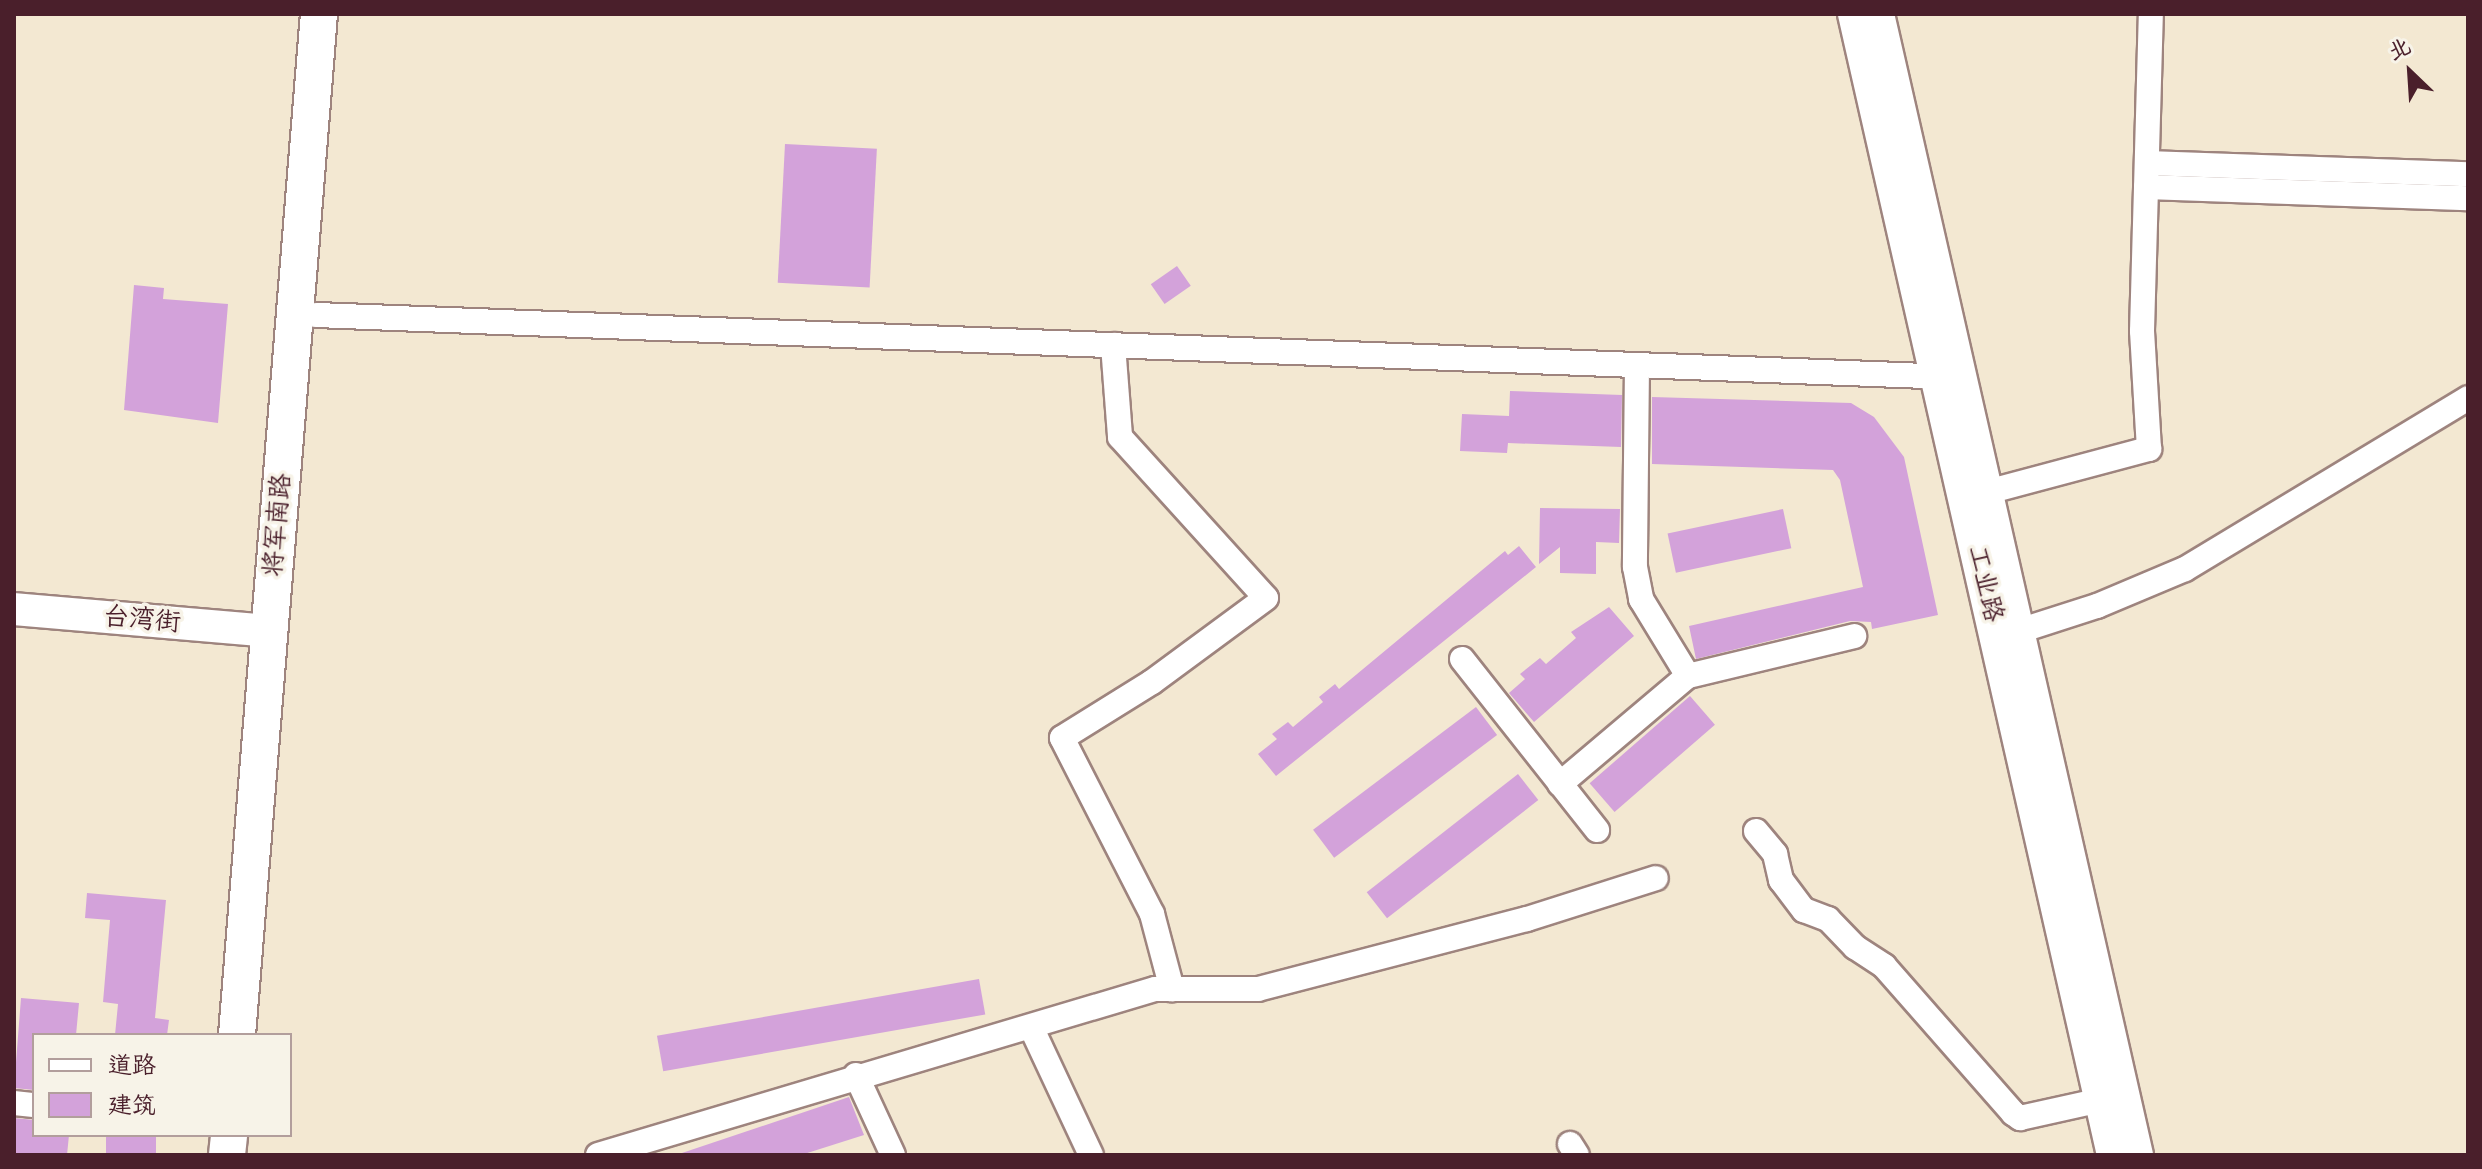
<!DOCTYPE html>
<html>
<head>
<meta charset="utf-8">
<style>
	body { margin:0 }
	#map { position:relative; width:2482px; height:1169px; overflow:hidden; background:#f3e8d2; font-family:"Architects Daughter","LXGW WenKai TC",sans-serif }
	div>[style] { position:absolute }
	.building>* { inset:0; background:#d3a2da; transform-origin:0 0 }
	.roads { filter:drop-shadow(2px 0 #9e847e) drop-shadow(-2px 0 #9e847e) drop-shadow(0 2px #9e847e) drop-shadow(0 -2px #9e847e) }
	.minor>* { height:24px; margin:-12px; padding:0 12px; transform-origin:12px; border-radius:12px; background:#fff }
	.major>* { height:32px; margin:-16px; padding:0 16px; transform-origin:16px; border-radius:16px; background:#fff }
	.highway>* { height:36px; margin:-18px; padding:0 18px; transform-origin:18px; border-radius:18px; background:#fff }
	span { translate:-50% -50%; white-space:nowrap; text-align:center; line-height:1.15; -webkit-text-stroke:7px #f7f3e8; paint-order:stroke }
	.street-label { font-size:26px; color:#4a1f2b }
	.frame { position:absolute; inset:0; border:16px solid #4a1f2b; pointer-events:none }
	.legend { position:absolute; left:32px; top:1033px; width:260px; height:104px; box-sizing:border-box; background:#f7f3e8; border:2px solid #b29e9c; margin:0; padding:10px 14px; list-style:none; font-size:24px; color:#4a1f2b }
	.legend li { display:flex; align-items:center; gap:16px; height:40px }
	.legend b { width:40px; border:2px solid #b29e9c }
	.north { position:absolute; left:2370px; top:32px; width:80px; height:80px; -webkit-text-stroke:6px #f7f3e8; paint-order:stroke; rotate:335deg; font-size:22px; font-weight:700; line-height:32px; text-align:center; color:#4a1f2b }
	.north::after { content:''; display:block; margin:auto; width:28px; height:36px; background:#4a1f2b; clip-path:polygon(50% 0,100% 100%,50% 72%,0 100%) }
</style>
</head>
<body>
<div id="map">
	<div class="building">
		<i style="left:785px;top:144px;width:92px;height:139px;rotate:3deg"></i>
		<i style="left:1177px;top:266px;width:24px;height:32px;rotate:55deg"></i>
		<i style="clip-path:polygon(134px 285px,164px 288px,163px 299px,228px 304px,218px 423px,124px 410px)"></i>
		<i style="clip-path:polygon(1510px 391px,1622px 395px,1621px 447px,1508px 443px,1507px 453px,1460px 451px,1462px 414px,1509px 416px)"></i>
		<i style="clip-path:polygon(1652px 397px,1851px 403px,1874px 417px,1904px 457px,1938px 615px,1872px 629px,1871px 622px,1850px 621px,1696px 659px,1689px 626px,1863px 587px,1840px 480px,1833px 470px,1652px 464px)"></i>
		<i style="clip-path:polygon(1540px 508px,1620px 509px,1619px 543px,1596px 542px,1596px 574px,1560px 573px,1560px 547px,1539px 564px)"></i>
		<i style="left:1783px;top:509px;width:40px;height:118px;rotate:78deg"></i>
		<i style="clip-path:polygon(1519px 546px,1536px 567px,1276px 776px,1258px 754px,1277px 739px,1272px 734px,1288px 722px,1293px 727px,1323px 702px,1319px 697px,1335px 684px,1339px 689px,1505px 551px,1508px 555px)"></i>
		<i style="clip-path:polygon(1609px 607px,1634px 636px,1534px 722px,1509px 693px,1525px 679px,1520px 674px,1540px 658px,1546px 664px,1576px 638px,1571px 632px)"></i>
		<i style="left:1690px;top:696px;width:38px;height:133px;rotate:49deg"></i>
		<i style="left:1476px;top:707px;width:35px;height:204px;rotate:53deg"></i>
		<i style="left:1518px;top:774px;width:33px;height:192px;rotate:52deg"></i>
		<i style="clip-path:polygon(87px 893px,166px 900px,155px 1018px,169px 1020px,167px 1035px,115px 1035px,118px 1004px,103px 1002px,110px 920px,85px 918px)"></i>
		<i style="left:979px;top:979px;width:36px;height:327px;rotate:80deg"></i>
		<i style="clip-path:polygon(21px 998px,79px 1003px,76px 1035px,34px 1035px,34px 1090px,14px 1088px)"></i>
		<i style="clip-path:polygon(849px 1097px,864px 1135px,801px 1155px,676px 1155px)"></i>
		<i style="clip-path:polygon(14px 1118px,34px 1120px,34px 1135px,69px 1135px,67px 1155px,14px 1155px)"></i>
		<i style="left:106px;top:1135px;width:50px;height:20px"></i>
	</div>
	<div class="roads">
		<div class="minor">
			<i style="left:2147px;top:163px;width:321px;rotate:2deg"></i>
			<i style="left:2146px;top:187px;width:322px;rotate:2deg"></i>
			<i style="left:316px;top:315px;width:1638px;rotate:2.17deg"></i>
			<i style="left:1113px;top:345px;width:92px;rotate:85.6deg"></i>
			<i style="left:1120px;top:437px;width:217px;rotate:47.8deg"></i>
			<i style="left:1266px;top:598px;width:142px;rotate:143.6deg"></i>
			<i style="left:1152px;top:682px;width:106px;rotate:148.1deg"></i>
			<i style="left:1062px;top:738px;width:198px;rotate:62.9deg"></i>
			<i style="left:1152px;top:914px;width:78px;rotate:75.1deg"></i>
			<i style="left:1637px;top:365px;width:202px;rotate:90.6deg"></i>
			<i style="left:1635px;top:567px;width:33px;rotate:79deg"></i>
			<i style="left:1641px;top:599px;width:90px;rotate:58.6deg"></i>
			<i style="left:1688px;top:676px;width:171px;rotate:-13.5deg"></i>
			<i style="left:1987px;top:492px;width:168px;rotate:-14.9deg"></i>
			<i style="left:2149px;top:449px;width:118px;rotate:-93.4deg"></i>
			<i style="left:2142px;top:331px;width:317px;rotate:-88.4deg"></i>
			<i style="left:2019px;top:631px;width:82px;rotate:-17.8deg"></i>
			<i style="left:2097px;top:606px;width:95px;rotate:-22.8deg"></i>
			<i style="left:2185px;top:569px;width:331px;rotate:-31.1deg"></i>
			<i style="left:1462px;top:659px;width:218px;rotate:51.7deg"></i>
			<i style="left:1560px;top:784px;width:167px;rotate:-40.2deg"></i>
			<i style="left:1756px;top:831px;width:30px;rotate:50deg"></i>
			<i style="left:1775px;top:854px;width:27px;rotate:77deg"></i>
			<i style="left:1781px;top:880px;width:38px;rotate:53deg"></i>
			<i style="left:1804px;top:910px;width:26px;rotate:21deg"></i>
			<i style="left:1828px;top:919px;width:39px;rotate:46deg"></i>
			<i style="left:1855px;top:947px;width:35px;rotate:33deg"></i>
			<i style="left:1884px;top:966px;width:196px;rotate:48.7deg"></i>
			<i style="left:2013px;top:1113px;width:9px;rotate:36deg"></i>
			<i style="left:2020px;top:1118px;width:83px;rotate:-12.5deg"></i>
			<i style="left:1032px;top:1029px;width:139px;rotate:64.9deg"></i>
			<i style="left:856px;top:1075px;width:88px;rotate:65.2deg"></i>
			<i style="left:14px;top:1103px;width:20px;rotate:6deg"></i>
			<i style="left:1570px;top:1144px;width:13px;rotate:58deg"></i>
			<i style="left:598px;top:1155px;width:581px;rotate:-16.6deg"></i>
			<i style="left:1155px;top:989px;width:103px"></i>
			<i style="left:1258px;top:989px;width:278px;rotate:-14.6deg"></i>
			<i style="left:1527px;top:919px;width:135px;rotate:-17.6deg"></i>
		</div>
		<div class="major">
			<i style="left:1854px;top:14px;width:1170px;rotate:77.21deg"></i>
			<i style="left:1878px;top:14px;width:1170px;rotate:77.21deg"></i>
			<i style="left:14px;top:609px;width:257px;rotate:4.9deg"></i>
		</div>
		<div class="highway">
			<i style="left:237px;top:1035px;width:1024px;rotate:-85.41deg"></i>
			<i style="left:227px;top:1155px;width:20px;rotate:-84deg"></i>
		</div>
	</div>
	<div class="street-label">
		<span style="left:278px;top:525px;rotate:-85deg">将军南路</span>
		<span style="left:1985px;top:584px;rotate:77deg">工业路</span>
		<span style="left:142px;top:620px;rotate:5deg">台湾街</span>
	</div>
	<div class="frame"></div>
	<ul class="legend">
	<li><b style="height:10px;background:#fff"></b>道路</li>
	<li><b style="height:22px;background:#d3a2da"></b>建筑</li>
	</ul>
	<div class="north">北</div>
</div>
</body>
</html>
